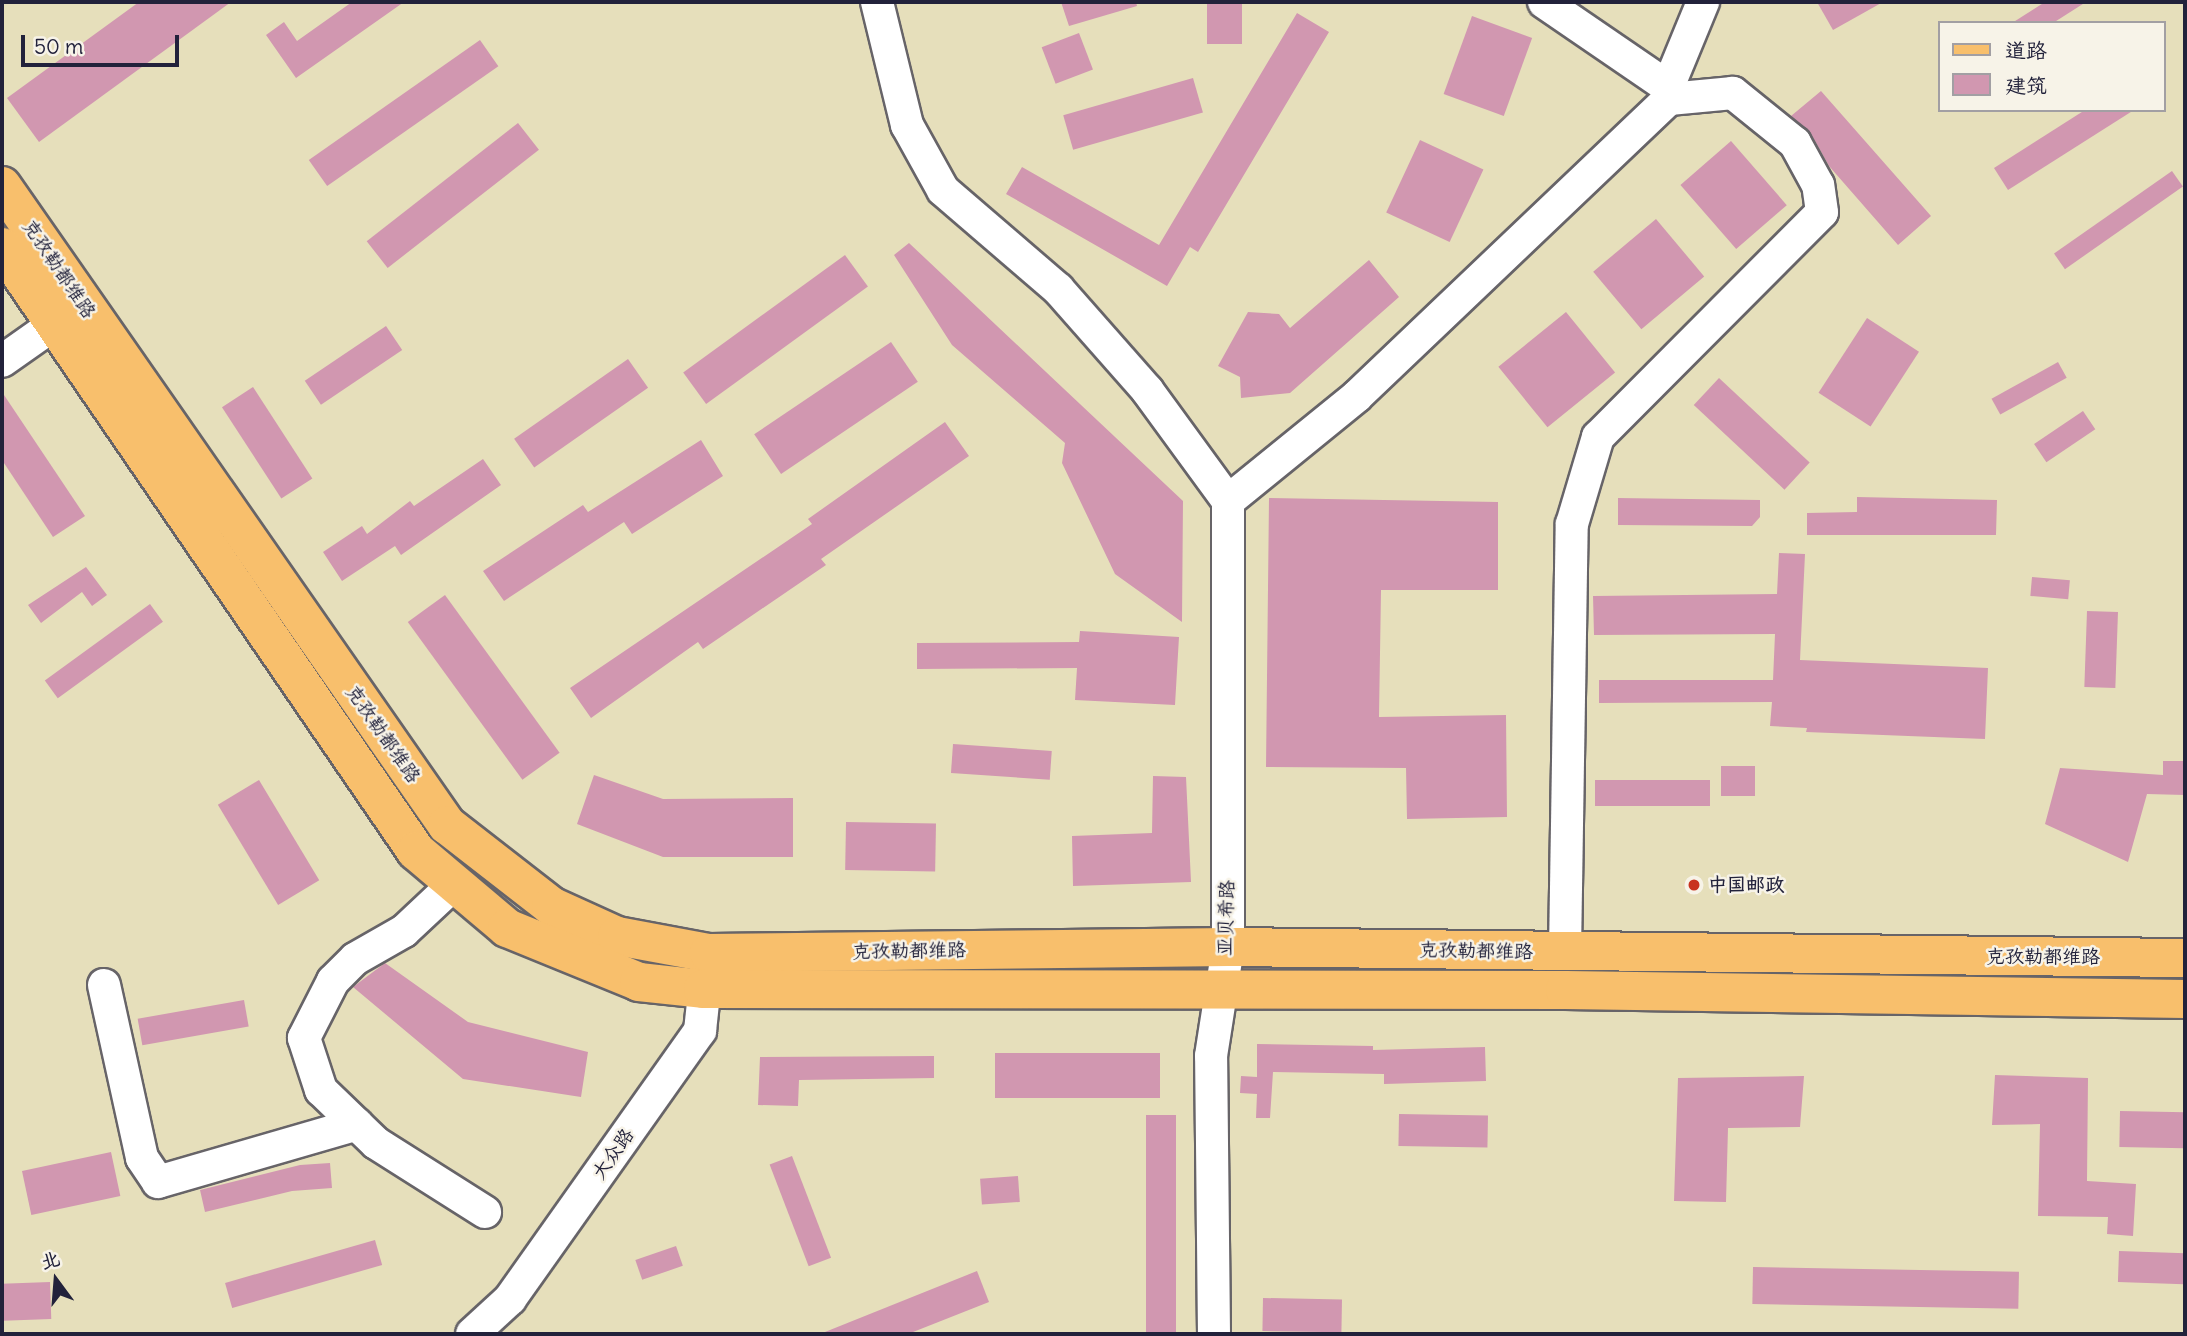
<!DOCTYPE html>
<html>
<head>
<meta charset="utf-8">
<style>
	body { margin:0 }
	#map { position:relative; width:2187px; height:1336px; overflow:hidden; background:#e6dfbb; font-family:Delius,"LXGW WenKai TC",sans-serif }
	div>[style] { position:absolute }
	.building>* { inset:0; background:#d197b0; transform-origin:0 0 }
	.roads { filter:drop-shadow(2px 0 #676468) drop-shadow(-2px 0 #676468) drop-shadow(0 2px #676468) drop-shadow(0 -2px #676468) }
	.minor>* { height:32px; margin:-16px; padding:0 16px; transform-origin:16px; border-radius:16px; background:#fff }
	.major>* { height:38px; margin:-19px; padding:0 19px; transform-origin:19px; border-radius:19px; background:#f8bf6c }
	.dots>* { width:19px; height:19px; translate:-50% -50%; box-sizing:border-box; border:4px solid #f7f3e8; border-radius:50% }
	span { translate:-50% -50%; white-space:nowrap; text-align:center; line-height:1.15; -webkit-text-stroke:5px #f7f3e8; paint-order:stroke }
	.street-label { font-size:19px; color:#22223b }
	.poi-label { font-size:19px; color:#22223b; font-weight:700 }
	.left { translate:0 -50%; text-align:left }
	.frame { position:absolute; inset:0; border:4px solid #22223b; pointer-events:none }
	.legend { position:absolute; left:1938px; top:21px; width:228px; height:91px; box-sizing:border-box; background:#f7f3e8; border:2px solid #a29fa3; margin:0; padding:9px 12px; list-style:none; font-size:21px; color:#22223b }
	.legend li { display:flex; align-items:center; gap:14px; height:35px }
	.legend b { width:35px; border:2px solid #a29fa3 }
	.north { position:absolute; left:21px; top:1245px; width:70px; height:70px; -webkit-text-stroke:5px #f7f3e8; paint-order:stroke; rotate:344deg; font-size:19px; font-weight:700; line-height:28px; text-align:center; color:#22223b }
	.north::after { content:''; display:block; margin:auto; width:24px; height:32px; background:#22223b; clip-path:polygon(50% 0,100% 100%,50% 72%,0 100%) }
	.scale { position:absolute; left:21px; top:35px; width:158px; height:32px; box-sizing:border-box; border:4px solid #22223b; border-top:0; padding-left:9px; font-size:21px; line-height:24px; white-space:nowrap; color:#22223b; -webkit-text-stroke:5px #f7f3e8; paint-order:stroke }
</style>
</head>
<body>
<div id="map">
	<div class="building">
		<i style="clip-path:polygon(139px 2px,231px 2px,39px 142px,7px 98px)"></i>
		<i style="clip-path:polygon(352px 2px,404px 2px,296px 78px,266px 35px,284px 22px,297px 41px)"></i>
		<i style="clip-path:polygon(1061px 2px,1136px 2px,1137px 6px,1069px 26px)"></i>
		<i style="left:1207px;top:2px;width:35px;height:42px"></i>
		<i style="clip-path:polygon(1817px 2px,1883px 2px,1833px 30px)"></i>
		<i style="clip-path:polygon(2045px 2px,2086px 2px,2053px 23px,2012px 23px)"></i>
		<i style="clip-path:polygon(1297px 13px,1329px 32px,1198px 252px,1190px 247px,1167px 286px,1006px 194px,1022px 167px,1159px 245px)"></i>
		<i style="left:1472px;top:16px;width:64px;height:83px;rotate:20deg"></i>
		<i style="left:1079px;top:33px;width:39px;height:40px;rotate:69deg"></i>
		<i style="left:480px;top:40px;width:32px;height:209px;rotate:55deg"></i>
		<i style="left:1193px;top:78px;width:36px;height:135px;rotate:74deg"></i>
		<i style="clip-path:polygon(1821px 91px,1931px 216px,1898px 245px,1829px 166px,1811px 134px,1791px 116px)"></i>
		<i style="clip-path:polygon(2085px 110px,2134px 110px,2008px 190px,1994px 168px)"></i>
		<i style="left:518px;top:123px;width:34px;height:192px;rotate:52deg"></i>
		<i style="left:1420px;top:140px;width:70px;height:80px;rotate:25deg"></i>
		<i style="left:1731px;top:141px;width:85px;height:67px;rotate:49deg"></i>
		<i style="left:2172px;top:171px;width:19px;height:144px;rotate:55deg"></i>
		<i style="left:1656px;top:219px;width:75px;height:82px;rotate:50deg"></i>
		<i style="clip-path:polygon(909px 243px,1183px 501px,1182px 622px,1115px 574px,1062px 463px,1065px 443px,952px 345px,894px 255px)"></i>
		<i style="left:845px;top:255px;width:39px;height:200px;rotate:54deg"></i>
		<i style="clip-path:polygon(1369px 260px,1399px 297px,1290px 393px,1241px 398px,1240px 377px,1218px 366px,1248px 312px,1279px 314px,1290px 328px)"></i>
		<i style="left:1566px;top:312px;width:78px;height:87px;rotate:51deg"></i>
		<i style="left:1867px;top:318px;width:62px;height:89px;rotate:33deg"></i>
		<i style="left:386px;top:326px;width:29px;height:98px;rotate:56deg"></i>
		<i style="left:891px;top:342px;width:48px;height:165px;rotate:56deg"></i>
		<i style="left:628px;top:359px;width:35px;height:139px;rotate:55deg"></i>
		<i style="left:2058px;top:362px;width:18px;height:76px;rotate:61deg"></i>
		<i style="left:1719px;top:378px;width:124px;height:37px;rotate:43deg"></i>
		<i style="left:253px;top:387px;width:109px;height:37px;rotate:57deg"></i>
		<i style="clip-path:polygon(2px 392px,85px 516px,53px 537px,2px 460px)"></i>
		<i style="left:2083px;top:411px;width:22px;height:59px;rotate:56deg"></i>
		<i style="clip-path:polygon(945px 422px,969px 456px,821px 559px,826px 565px,703px 649px,698px 642px,591px 718px,570px 688px,812px 524px,808px 519px)"></i>
		<i style="clip-path:polygon(701px 440px,723px 476px,632px 534px,624px 522px,504px 601px,483px 571px,583px 505px,588px 512px)"></i>
		<i style="clip-path:polygon(483px 459px,501px 485px,401px 555px,395px 546px,342px 581px,323px 552px,362px 526px,367px 534px,410px 501px,414px 506px)"></i>
		<i style="clip-path:polygon(1857px 497px,1997px 500px,1996px 535px,1807px 535px,1807px 513px,1857px 512px)"></i>
		<i style="clip-path:polygon(1269px 498px,1498px 502px,1498px 590px,1381px 590px,1379px 717px,1506px 715px,1507px 817px,1407px 819px,1406px 768px,1266px 767px)"></i>
		<i style="clip-path:polygon(1618px 498px,1760px 500px,1760px 517px,1752px 526px,1618px 525px)"></i>
		<i style="clip-path:polygon(1779px 553px,1805px 554px,1800px 660px,1988px 668px,1985px 739px,1806px 732px,1807px 728px,1770px 726px,1772px 702px,1599px 703px,1599px 680px,1773px 680px,1775px 634px,1594px 635px,1593px 596px,1777px 594px)"></i>
		<i style="clip-path:polygon(86px 567px,107px 595px,92px 606px,82px 592px,41px 623px,28px 605px)"></i>
		<i style="left:2032px;top:577px;width:38px;height:19px;rotate:5deg"></i>
		<i style="left:445px;top:595px;width:195px;height:46px;rotate:54deg"></i>
		<i style="left:150px;top:604px;width:22px;height:130px;rotate:54deg"></i>
		<i style="left:2087px;top:611px;width:31px;height:76px;rotate:2deg"></i>
		<i style="clip-path:polygon(1080px 631px,1179px 637px,1175px 705px,1075px 700px,1077px 668px,917px 669px,917px 643px,1079px 642px)"></i>
		<i style="left:953px;top:744px;width:99px;height:29px;rotate:4deg"></i>
		<i style="clip-path:polygon(2163px 761px,2185px 761px,2185px 795px,2147px 794px,2128px 862px,2045px 824px,2060px 768px,2163px 775px)"></i>
		<i style="left:1721px;top:766px;width:34px;height:30px"></i>
		<i style="clip-path:polygon(594px 775px,663px 799px,793px 798px,793px 857px,663px 857px,577px 824px)"></i>
		<i style="clip-path:polygon(1153px 776px,1186px 777px,1191px 882px,1073px 886px,1072px 836px,1152px 833px)"></i>
		<i style="left:259px;top:780px;width:117px;height:48px;rotate:59deg"></i>
		<i style="left:1595px;top:780px;width:115px;height:26px"></i>
		<i style="left:846px;top:822px;width:90px;height:48px;rotate:1deg"></i>
		<i style="clip-path:polygon(385px 963px,468px 1022px,588px 1052px,581px 1097px,463px 1079px,353px 987px)"></i>
		<i style="left:244px;top:1000px;width:27px;height:108px;rotate:80deg"></i>
		<i style="clip-path:polygon(1257px 1044px,1373px 1046px,1373px 1050px,1485px 1047px,1486px 1081px,1384px 1084px,1384px 1074px,1273px 1072px,1270px 1118px,1256px 1118px,1257px 1094px,1240px 1093px,1241px 1076px,1257px 1077px)"></i>
		<i style="left:1160px;top:1053px;width:45px;height:165px;rotate:90deg"></i>
		<i style="clip-path:polygon(934px 1056px,934px 1078px,799px 1080px,798px 1106px,758px 1105px,760px 1057px)"></i>
		<i style="clip-path:polygon(1995px 1075px,2088px 1078px,2087px 1181px,2136px 1184px,2133px 1236px,2107px 1234px,2108px 1217px,2038px 1216px,2040px 1124px,1992px 1125px)"></i>
		<i style="clip-path:polygon(1804px 1076px,1800px 1127px,1728px 1128px,1726px 1202px,1674px 1201px,1678px 1078px)"></i>
		<i style="left:2120px;top:1111px;width:65px;height:36px;rotate:1deg"></i>
		<i style="left:1399px;top:1114px;width:89px;height:32px;rotate:1deg"></i>
		<i style="left:1146px;top:1115px;width:30px;height:219px"></i>
		<i style="left:111px;top:1152px;width:45px;height:91px;rotate:78deg"></i>
		<i style="left:792px;top:1156px;width:109px;height:24px;rotate:69deg"></i>
		<i style="clip-path:polygon(330px 1163px,332px 1188px,292px 1191px,205px 1212px,200px 1190px,300px 1165px)"></i>
		<i style="left:1018px;top:1176px;width:26px;height:38px;rotate:86deg"></i>
		<i style="left:375px;top:1240px;width:26px;height:156px;rotate:74deg"></i>
		<i style="left:676px;top:1246px;width:21px;height:43px;rotate:71deg"></i>
		<i style="left:2119px;top:1251px;width:66px;height:31px;rotate:2deg"></i>
		<i style="left:1753px;top:1267px;width:266px;height:37px;rotate:1deg"></i>
		<i style="clip-path:polygon(977px 1271px,989px 1302px,908px 1334px,820px 1334px)"></i>
		<i style="left:50px;top:1282px;width:37px;height:48px;rotate:88deg"></i>
		<i style="left:1263px;top:1298px;width:79px;height:33px;rotate:1deg"></i>
	</div>
	<div class="roads">
		<div class="minor">
			<i style="left:877px;top:2px;width:127px;rotate:76.3deg"></i>
			<i style="left:907px;top:125px;width:74px;rotate:61deg"></i>
			<i style="left:943px;top:190px;width:152px;rotate:40.7deg"></i>
			<i style="left:1058px;top:289px;width:135px;rotate:48.6deg"></i>
			<i style="left:1147px;top:390px;width:137px;rotate:53.9deg"></i>
			<i style="left:1544px;top:2px;width:150px;rotate:34.4deg"></i>
			<i style="left:2px;top:361px;width:87px;rotate:-35.2deg"></i>
			<i style="left:1228px;top:501px;width:166px;rotate:-39.1deg"></i>
			<i style="left:1357px;top:396px;width:431px;rotate:-43.6deg"></i>
			<i style="left:1669px;top:99px;width:12px;rotate:-95deg"></i>
			<i style="left:1668px;top:87px;width:92px;rotate:-67.6deg"></i>
			<i style="left:452px;top:886px;width:66px;rotate:136.8deg"></i>
			<i style="left:404px;top:931px;width:56px;rotate:150.3deg"></i>
			<i style="left:355px;top:959px;width:31px;rotate:135deg"></i>
			<i style="left:333px;top:981px;width:64px;rotate:117deg"></i>
			<i style="left:304px;top:1038px;width:55px;rotate:71.9deg"></i>
			<i style="left:321px;top:1090px;width:76px;rotate:43.9deg"></i>
			<i style="left:376px;top:1143px;width:129px;rotate:32.3deg"></i>
			<i style="left:1565px;top:952px;width:428px;rotate:-89.1deg"></i>
			<i style="left:1572px;top:524px;width:91px;rotate:-73.4deg"></i>
			<i style="left:1598px;top:437px;width:317px;rotate:-45.1deg"></i>
			<i style="left:1822px;top:212px;width:27px;rotate:-98deg"></i>
			<i style="left:1818px;top:185px;width:48px;rotate:-118.7deg"></i>
			<i style="left:1795px;top:143px;width:80px;rotate:-141.1deg"></i>
			<i style="left:1733px;top:93px;width:64px;rotate:174.6deg"></i>
			<i style="left:104px;top:985px;width:177px;rotate:77.6deg"></i>
			<i style="left:142px;top:1158px;width:29px;rotate:56deg"></i>
			<i style="left:158px;top:1182px;width:207px;rotate:-16.2deg"></i>
			<i style="left:472px;top:1334px;width:52px;rotate:-42.6deg"></i>
			<i style="left:510px;top:1299px;width:329px;rotate:-54.7deg"></i>
			<i style="left:700px;top:1031px;width:66px;rotate:-83.9deg"></i>
			<i style="left:1214px;top:1334px;width:278px;rotate:-90.6deg"></i>
			<i style="left:1211px;top:1056px;width:110px;rotate:-81.1deg"></i>
			<i style="left:1228px;top:947px;width:446px;rotate:-90deg"></i>
		</div>
		<div class="major">
			<i style="left:2px;top:186px;width:779px;rotate:55.15deg"></i>
			<i style="left:447px;top:825px;width:132px;rotate:37.9deg"></i>
			<i style="left:551px;top:906px;width:72px;rotate:24.4deg"></i>
			<i style="left:617px;top:936px;width:94px;rotate:10.5deg"></i>
			<i style="left:709px;top:953px;width:519px;rotate:-0.66deg"></i>
			<i style="left:1228px;top:947px;width:957px;rotate:0.66deg"></i>
			<i style="left:2px;top:247px;width:732px;rotate:55.57deg"></i>
			<i style="left:416px;top:851px;width:119px;rotate:40.2deg"></i>
			<i style="left:507px;top:928px;width:143px;rotate:22.2deg"></i>
			<i style="left:639px;top:982px;width:64px;rotate:6.2deg"></i>
			<i style="left:703px;top:989px;width:862px;rotate:0.07deg"></i>
			<i style="left:1565px;top:990px;width:620px;rotate:0.83deg"></i>
		</div>
	</div>
	<div class="dots">
		<i style="left:1694px;top:885px;background:#c8321e"></i>
	</div>
	<div class="street-label">
		<span style="left:59px;top:269px;rotate:56deg">克孜勒都维路</span>
		<span style="left:383px;top:734px;rotate:55deg">克孜勒都维路</span>
		<span style="left:1226px;top:918px;rotate:-88deg">亚贝希路</span>
		<span style="left:909px;top:951px;rotate:-1deg">克孜勒都维路</span>
		<span style="left:1476px;top:951px;rotate:1deg">克孜勒都维路</span>
		<span style="left:2043px;top:957px">克孜勒都维路</span>
		<span style="left:613px;top:1154px;rotate:-55deg">大众路</span>
	</div>
	<div class="poi-label">
		<span class="left" style="left:1708px;top:885px">中国邮政</span>
	</div>
	<div class="frame"></div>
	<ul class="legend">
	<li><b style="height:9px;background:#f8bf6c"></b>道路</li>
	<li><b style="height:19px;background:#d197b0"></b>建筑</li>
	</ul>
	<div class="north">北</div>
	<div class="scale">50 m</div>
</div>
</body>
</html>
